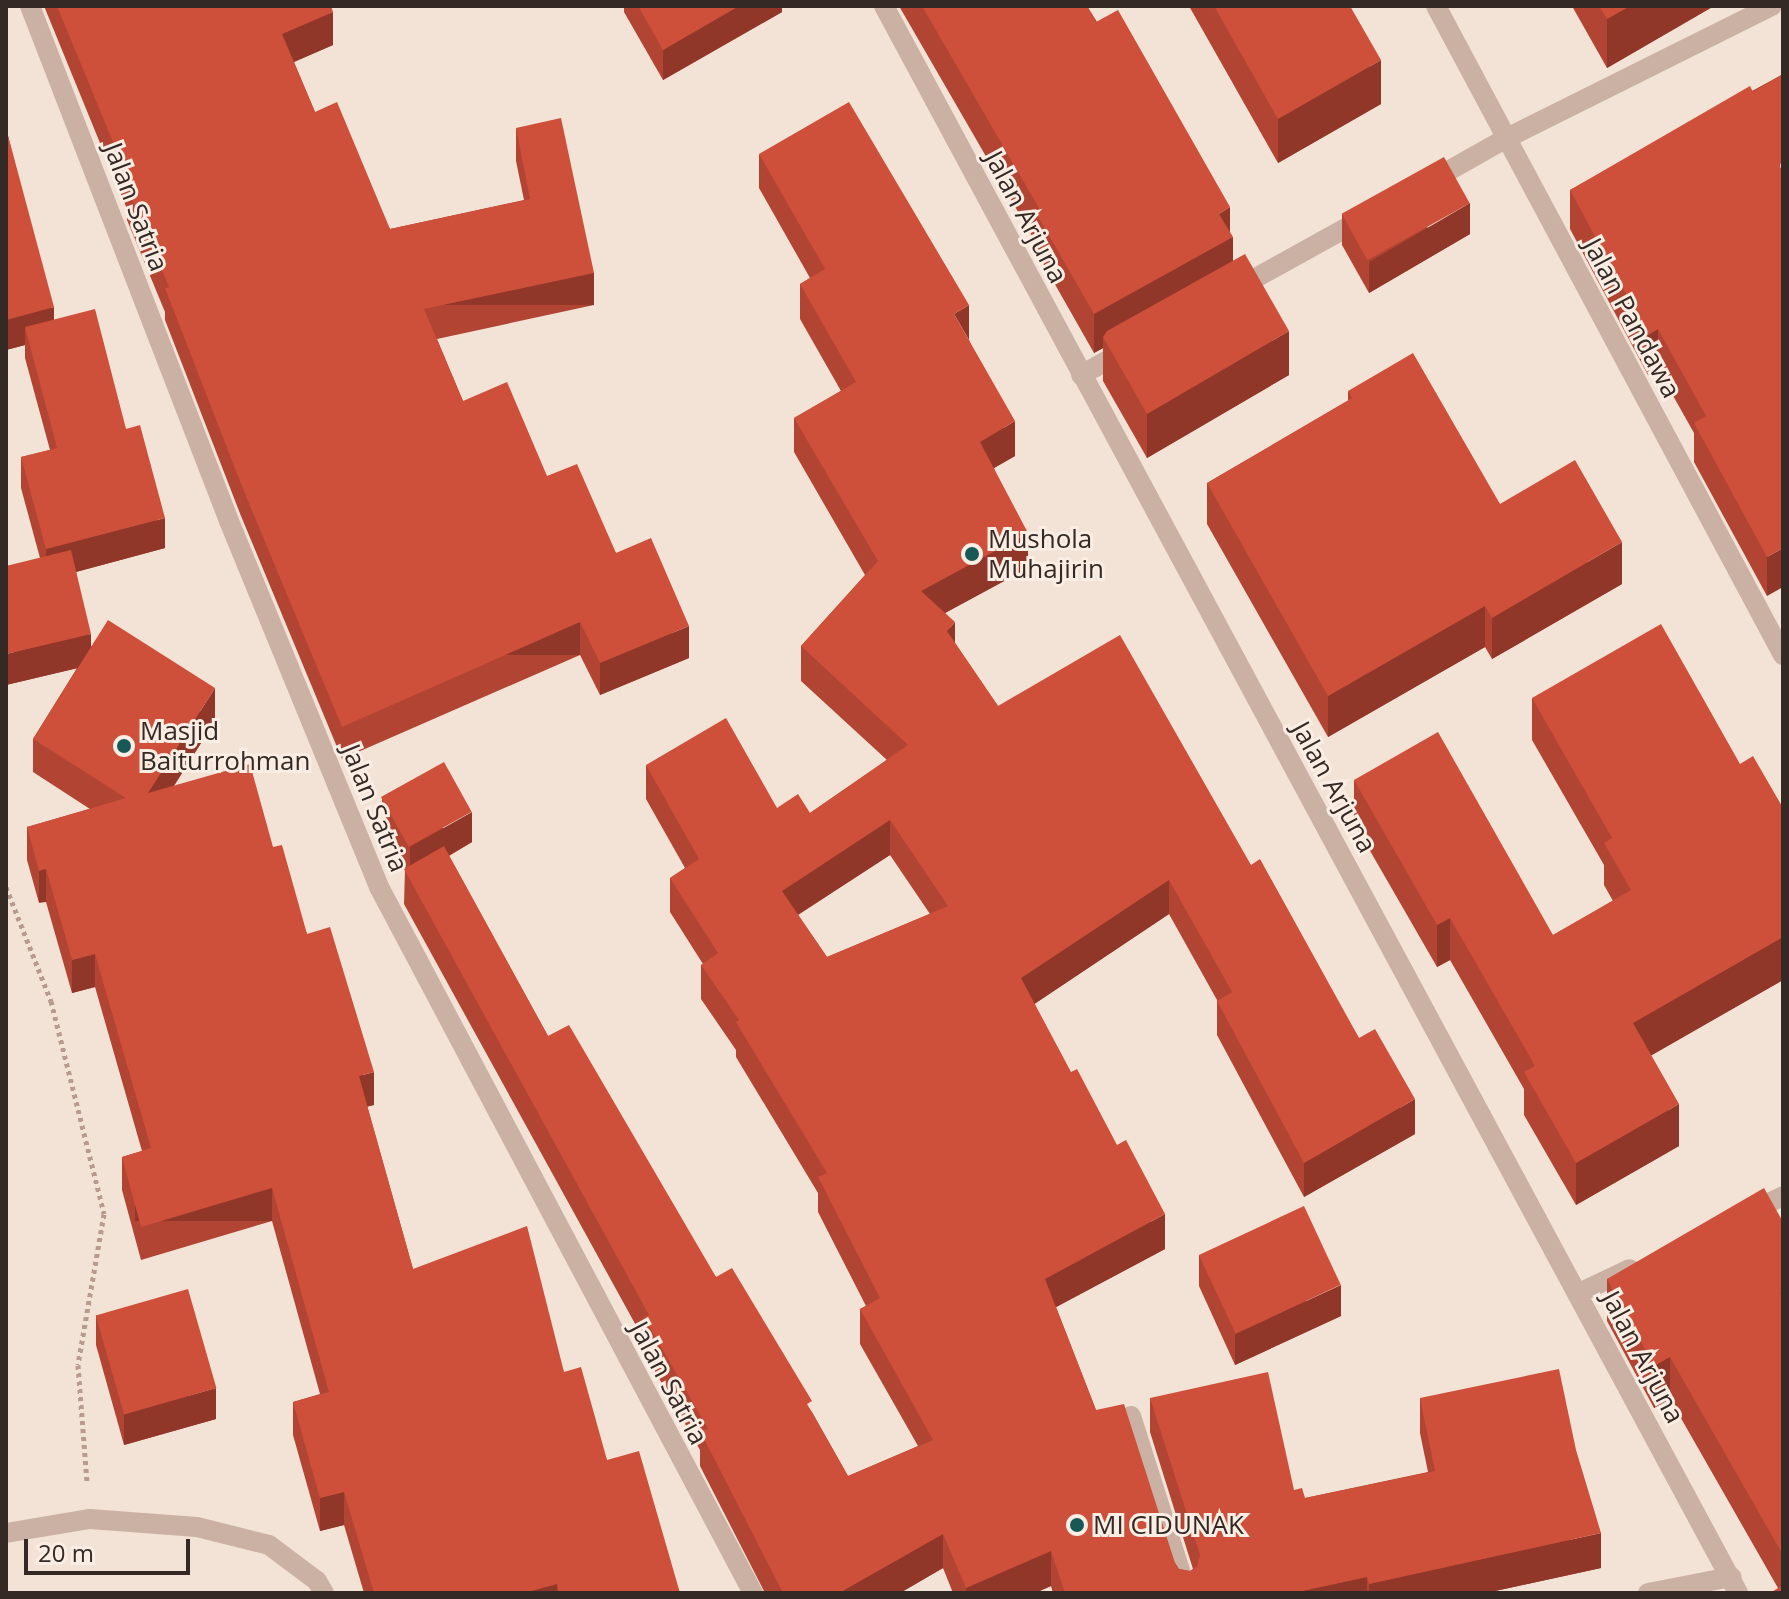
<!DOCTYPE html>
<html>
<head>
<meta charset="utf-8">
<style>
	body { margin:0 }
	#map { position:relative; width:1789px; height:1599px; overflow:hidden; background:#f3e3d7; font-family:"Open Sans",sans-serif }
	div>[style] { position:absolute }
	.path>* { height:5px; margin-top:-2.5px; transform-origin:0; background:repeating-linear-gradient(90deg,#b79b8d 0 4px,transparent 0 8px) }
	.service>* { height:20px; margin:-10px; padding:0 10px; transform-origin:10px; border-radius:10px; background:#cbb1a3 }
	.minor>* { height:20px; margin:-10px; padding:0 10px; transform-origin:10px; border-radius:10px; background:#cbb1a3 }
	.wall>* { inset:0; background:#b14432 }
	.shaded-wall>* { inset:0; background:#903729; transform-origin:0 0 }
	.building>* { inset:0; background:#ce4f3a; transform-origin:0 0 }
	.dots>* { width:22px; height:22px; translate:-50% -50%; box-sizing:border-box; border:4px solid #faeee4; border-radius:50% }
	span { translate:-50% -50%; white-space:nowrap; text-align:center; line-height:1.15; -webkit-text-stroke:6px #faeee4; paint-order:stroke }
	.street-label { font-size:26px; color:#352925 }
	.poi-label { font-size:26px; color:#352925 }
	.left { translate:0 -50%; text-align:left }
	.frame { position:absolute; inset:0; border:8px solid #352925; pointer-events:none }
	.scale { position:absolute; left:24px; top:1539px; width:166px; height:36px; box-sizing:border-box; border:4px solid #352925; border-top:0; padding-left:10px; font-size:24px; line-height:28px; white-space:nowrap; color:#352925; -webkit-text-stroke:6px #faeee4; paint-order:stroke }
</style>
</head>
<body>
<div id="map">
	<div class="path">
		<i style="left:6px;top:887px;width:123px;rotate:68.5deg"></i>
		<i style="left:51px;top:1001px;width:219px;rotate:76deg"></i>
		<i style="left:104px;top:1214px;width:153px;rotate:99.8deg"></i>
		<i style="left:78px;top:1365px;width:117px;rotate:85.6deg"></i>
	</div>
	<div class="service">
		<i style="left:1131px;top:1416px;width:186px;rotate:72.4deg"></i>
	</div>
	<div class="minor">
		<i style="left:30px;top:6px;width:552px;rotate:68.87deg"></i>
		<i style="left:229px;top:521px;width:396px;rotate:67.7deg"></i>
		<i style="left:379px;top:887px;width:799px;rotate:62.09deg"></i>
		<i style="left:884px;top:6px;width:1802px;rotate:61.71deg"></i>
		<i style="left:1436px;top:6px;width:736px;rotate:61.87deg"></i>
		<i style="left:1427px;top:183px;width:92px;rotate:-29.4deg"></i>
		<i style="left:1507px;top:138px;width:296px;rotate:-26.5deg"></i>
		<i style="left:1234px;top:290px;width:149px;rotate:-29deg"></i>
		<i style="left:1081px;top:375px;width:51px;rotate:-29.1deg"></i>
		<i style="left:1749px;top:1212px;width:38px;rotate:-25deg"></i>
		<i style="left:1579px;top:1293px;width:56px;rotate:-25.2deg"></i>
		<i style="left:6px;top:1533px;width:85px;rotate:-9.5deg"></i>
		<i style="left:90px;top:1519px;width:107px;rotate:4.3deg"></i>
		<i style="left:197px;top:1527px;width:74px;rotate:14deg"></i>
		<i style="left:269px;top:1545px;width:60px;rotate:36.9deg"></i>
		<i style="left:317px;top:1581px;width:14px;rotate:60deg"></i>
		<i style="left:1648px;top:1593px;width:85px;rotate:-10.9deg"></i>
	</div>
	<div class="wall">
		<i style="clip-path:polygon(44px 6px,331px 6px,333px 45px,294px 62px,315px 112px,390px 229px,524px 200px,516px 161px,516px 128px,594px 305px,437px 339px,463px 401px,547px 476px,616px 553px,689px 658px,600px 695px,580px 655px,342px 759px,241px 516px,165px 320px,165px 312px,127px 220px,127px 209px)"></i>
		<i style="clip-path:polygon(624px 6px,782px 6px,782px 12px,663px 80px,624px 12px)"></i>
		<i style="clip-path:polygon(899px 6px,1087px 6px,1230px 233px,1233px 262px,1289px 375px,1147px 458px,1103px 381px,1103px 348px,1094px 353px,1036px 251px,1036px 243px)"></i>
		<i style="clip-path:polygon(1189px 6px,1350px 6px,1381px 104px,1278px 163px)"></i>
		<i style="clip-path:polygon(1572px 6px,1714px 6px,1607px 68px)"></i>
		<i style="clip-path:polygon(1783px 74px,1767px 596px,1694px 462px,1694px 433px,1658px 369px,1648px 375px,1570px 229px,1570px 190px)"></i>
		<i style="clip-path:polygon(6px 128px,54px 320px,126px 429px,165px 548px,76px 572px,91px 646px,215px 721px,174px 786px,273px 847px,374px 1105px,367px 1106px,413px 1269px,564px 1372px,607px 1460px,680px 1593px,364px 1593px,344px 1525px,320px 1531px,293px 1435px,293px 1402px,320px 1394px,272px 1221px,141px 1260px,122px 1190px,122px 1157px,142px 1151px,95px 987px,72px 993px,46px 902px,39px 903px,27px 860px,27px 827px,90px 809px,33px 772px,33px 739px,77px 668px,6px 685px,40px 558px,21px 488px,21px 457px,50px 450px,25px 358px,25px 345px,6px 350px)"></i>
		<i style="clip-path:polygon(evenodd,759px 154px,969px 340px,1015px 456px,994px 468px,1028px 568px,945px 613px,955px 643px,998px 706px,1251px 865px,1359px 1038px,1415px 1134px,1304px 1197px,1217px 1035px,1217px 1000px,1169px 914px,1034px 1004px,1165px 1249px,1056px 1307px,1096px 1410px,1175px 1563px,1179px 1569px,1190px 1571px,1193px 1569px,1150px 1432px,1150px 1398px,1294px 1490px,1305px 1498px,1428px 1472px,1420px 1433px,1420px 1398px,1601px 1568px,1486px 1593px,1053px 1593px,1051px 1586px,1035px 1593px,953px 1593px,943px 1568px,900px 1593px,765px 1593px,700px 1466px,700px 1450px,644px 1352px,644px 1340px,404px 904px,405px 869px,382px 828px,382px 798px,472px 842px,449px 856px,548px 1036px,716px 1277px,812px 1412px,848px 1476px,918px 1446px,860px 1344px,860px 1309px,866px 1306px,818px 1212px,818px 1193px,736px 1057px,736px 1050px,701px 999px,701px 965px,703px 964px,670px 912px,670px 878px,685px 868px,646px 799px,646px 765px,777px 808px,810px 813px,887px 760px,801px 681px,801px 646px,865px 575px,794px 452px,794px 418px,841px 391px,800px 319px,800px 284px,810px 278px,759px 188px,759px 154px,890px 855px,930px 914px,827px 957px,798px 915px,890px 855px)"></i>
		<i style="clip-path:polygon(1342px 214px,1470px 234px,1369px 293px,1342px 245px)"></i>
		<i style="clip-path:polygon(1348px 391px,1500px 504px,1622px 584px,1492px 659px,1485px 647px,1328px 737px,1207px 524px,1207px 483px,1348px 401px)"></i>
		<i style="clip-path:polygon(1532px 698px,1740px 764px,1783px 808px,1783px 980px,1651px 1055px,1679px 1146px,1576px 1205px,1524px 1115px,1524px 1089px,1450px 960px,1437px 967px,1354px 823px,1354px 780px,1553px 935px,1613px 901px,1604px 885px,1604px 865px,1532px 740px)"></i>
		<i style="clip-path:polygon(1783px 1222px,1783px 1593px,1778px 1588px,1670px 1399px,1654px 1408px,1607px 1321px,1607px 1279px)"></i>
		<i style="clip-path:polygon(1199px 1255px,1341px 1316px,1235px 1365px,1199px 1286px)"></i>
		<i style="clip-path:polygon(96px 1315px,216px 1419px,124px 1445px,96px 1345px)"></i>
	</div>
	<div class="shaded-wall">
		<i style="clip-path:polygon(739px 6px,782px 6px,782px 12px,663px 80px,663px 50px)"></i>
		<i style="clip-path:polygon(1630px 6px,1714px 6px,1607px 68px,1607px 19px)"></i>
		<i style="clip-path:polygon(333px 12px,333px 45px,282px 67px,282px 34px)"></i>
		<i style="clip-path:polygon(1381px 60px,1381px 104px,1278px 163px,1278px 119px)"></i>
		<i style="clip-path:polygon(1470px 203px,1470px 234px,1369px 293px,1369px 262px)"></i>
		<i style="clip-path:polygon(1230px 207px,1230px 238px,1233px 237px,1233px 276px,1103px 337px,1103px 348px,1094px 353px,1094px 314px,1219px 214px)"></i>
		<i style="left:594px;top:273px;width:32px;height:174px;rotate:90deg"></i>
		<i style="clip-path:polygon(969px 305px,969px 340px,954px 314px)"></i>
		<i style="clip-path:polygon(54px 307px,54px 337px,25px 327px,25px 345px,6px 350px,6px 320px)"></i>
		<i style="clip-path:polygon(1658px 329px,1658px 369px,1648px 375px,1648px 335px)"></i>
		<i style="clip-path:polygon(1289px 331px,1289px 375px,1147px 458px,1147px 414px)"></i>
		<i style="clip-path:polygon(1015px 421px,1015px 456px,980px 476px,980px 442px)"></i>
		<i style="clip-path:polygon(165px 518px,165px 548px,46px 580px,46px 549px)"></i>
		<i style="clip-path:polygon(1028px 533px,1028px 568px,921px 626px,921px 591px)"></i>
		<i style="clip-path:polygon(1622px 542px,1622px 584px,1492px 659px,1492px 618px)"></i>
		<i style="clip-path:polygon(1783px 548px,1783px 587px,1767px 596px,1767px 557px)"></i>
		<i style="clip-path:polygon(1485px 606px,1485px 647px,1328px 737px,1328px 696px)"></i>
		<i style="left:580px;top:622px;width:33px;height:260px;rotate:90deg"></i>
		<i style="clip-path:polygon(955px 622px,955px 656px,947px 631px)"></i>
		<i style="clip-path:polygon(689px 626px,689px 658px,600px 695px,600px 663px)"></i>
		<i style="clip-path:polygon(91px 634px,91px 665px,6px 685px,6px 654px)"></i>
		<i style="clip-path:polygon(215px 688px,215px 721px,148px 826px,148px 793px)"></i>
		<i style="clip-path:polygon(472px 812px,472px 842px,410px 878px,410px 847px)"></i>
		<i style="clip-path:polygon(890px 820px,890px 855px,782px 925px,782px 891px)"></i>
		<i style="left:46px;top:869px;width:33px;height:7px;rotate:90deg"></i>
		<i style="clip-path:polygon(1169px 880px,1169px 914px,1021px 1013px,1021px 978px)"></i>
		<i style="clip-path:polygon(1450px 918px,1450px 960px,1437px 967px,1437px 925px)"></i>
		<i style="clip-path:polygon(1783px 937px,1783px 980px,1633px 1066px,1633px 1023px)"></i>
		<i style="clip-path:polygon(95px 954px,95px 987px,72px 993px,72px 960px)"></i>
		<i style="clip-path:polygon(374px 1072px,374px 1105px,359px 1109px,359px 1076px)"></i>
		<i style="clip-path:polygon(1415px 1099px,1415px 1134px,1304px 1197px,1304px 1163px)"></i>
		<i style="clip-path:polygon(1679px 1104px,1679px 1146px,1576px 1205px,1576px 1163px)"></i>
		<i style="left:272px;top:1188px;width:33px;height:137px;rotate:90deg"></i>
		<i style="clip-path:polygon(1165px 1214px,1165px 1249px,1045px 1313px,1045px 1279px)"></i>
		<i style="clip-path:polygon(1341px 1285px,1341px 1316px,1235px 1365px,1235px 1334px)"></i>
		<i style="clip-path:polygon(1670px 1357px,1670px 1399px,1654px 1408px,1654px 1366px)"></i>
		<i style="clip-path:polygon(216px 1388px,216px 1419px,124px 1445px,124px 1414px)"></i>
		<i style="clip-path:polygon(344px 1492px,344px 1525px,320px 1531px,320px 1498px)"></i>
		<i style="clip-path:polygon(1601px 1533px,1601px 1568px,1486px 1593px,1369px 1593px,1369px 1584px)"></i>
		<i style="clip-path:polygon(943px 1534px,943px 1568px,900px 1593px,839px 1593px)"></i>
		<i style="clip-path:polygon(1051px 1551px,1051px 1586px,1035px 1593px,966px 1593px,966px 1588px)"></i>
		<i style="clip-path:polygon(1367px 1577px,1367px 1593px,1293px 1593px)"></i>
		<i style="clip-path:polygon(557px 1584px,557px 1593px,524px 1593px)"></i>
	</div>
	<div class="building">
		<i style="clip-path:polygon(57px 6px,331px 6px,333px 12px,282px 34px,315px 112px,337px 102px,390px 229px,530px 199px,516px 128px,561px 118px,594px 273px,424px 309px,463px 401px,507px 382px,547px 476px,577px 464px,616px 553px,651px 538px,689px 626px,600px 663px,580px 622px,342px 727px,241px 484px,165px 288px,169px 287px,127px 188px,131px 186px)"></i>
		<i style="clip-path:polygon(638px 6px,739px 6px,663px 50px)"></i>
		<i style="clip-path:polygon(922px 6px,1087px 6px,1096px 22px,1118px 10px,1230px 207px,1219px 214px,1233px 237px,1094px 314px,1036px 213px,1040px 210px)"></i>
		<i style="clip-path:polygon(1214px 6px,1350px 6px,1381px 60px,1278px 119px)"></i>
		<i style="clip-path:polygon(1599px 6px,1630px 6px,1607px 19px)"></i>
		<i style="clip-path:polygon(1783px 74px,1783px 162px,1779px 165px,1783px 172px,1783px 548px,1767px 557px,1694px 423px,1706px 416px,1658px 329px,1648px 335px,1570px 190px,1750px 86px,1753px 92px)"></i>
		<i style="clip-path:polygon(evenodd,849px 102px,969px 305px,954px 314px,1015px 421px,980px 442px,1028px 533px,921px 591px,955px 622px,947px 631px,998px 706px,1120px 635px,1251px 865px,1260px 859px,1359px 1038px,1375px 1029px,1415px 1099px,1304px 1163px,1217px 1001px,1232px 992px,1169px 880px,1021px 978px,1071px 1072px,1077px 1069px,1117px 1145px,1126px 1140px,1165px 1214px,1045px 1279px,1096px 1410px,1124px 1404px,1175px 1563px,1179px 1569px,1190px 1571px,1197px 1567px,1200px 1555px,1150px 1398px,1268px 1372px,1294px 1490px,1302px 1488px,1305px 1498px,1435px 1471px,1420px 1398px,1559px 1369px,1576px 1450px,1601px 1533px,1369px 1584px,1367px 1577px,1293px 1593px,1065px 1593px,1051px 1551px,966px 1588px,943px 1534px,839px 1593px,783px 1593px,700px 1431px,708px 1429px,644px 1317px,649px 1315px,404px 869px,444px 846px,548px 1036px,569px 1025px,716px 1277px,732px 1268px,812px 1401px,807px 1404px,848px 1476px,933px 1440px,860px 1309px,880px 1298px,818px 1177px,827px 1173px,736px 1022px,739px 1020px,701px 965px,718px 953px,670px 878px,699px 859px,646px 765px,726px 718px,777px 808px,798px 794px,810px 813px,908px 745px,801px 646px,878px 561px,794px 418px,856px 382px,800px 284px,825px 269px,759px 154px,849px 102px,890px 820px,948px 906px,827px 957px,782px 891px,890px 820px)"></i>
		<i style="clip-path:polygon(6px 128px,54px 307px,6px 320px)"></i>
		<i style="left:1444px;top:157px;width:53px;height:117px;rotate:61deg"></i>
		<i style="clip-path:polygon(1245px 254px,1289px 331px,1147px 414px,1103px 337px,1107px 331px)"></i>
		<i style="clip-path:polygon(95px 309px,126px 429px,140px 425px,165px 518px,46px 549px,21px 457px,57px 448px,25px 327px)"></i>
		<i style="clip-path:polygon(1413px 353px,1500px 504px,1575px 460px,1622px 542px,1492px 618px,1485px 606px,1328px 696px,1207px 483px,1352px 398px,1348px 391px)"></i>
		<i style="clip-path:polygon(71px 550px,91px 634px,6px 654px,6px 566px)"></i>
		<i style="clip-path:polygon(108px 620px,215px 688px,148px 793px,250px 764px,273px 847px,282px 845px,307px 934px,330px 927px,374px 1072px,359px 1076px,413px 1269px,527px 1226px,564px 1372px,581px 1367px,607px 1460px,639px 1451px,680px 1593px,559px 1593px,557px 1584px,524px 1593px,374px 1593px,344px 1492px,320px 1498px,293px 1402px,329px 1392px,272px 1188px,141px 1227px,122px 1157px,151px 1148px,95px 954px,72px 960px,46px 869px,39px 871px,27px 827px,126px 798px,33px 739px)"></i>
		<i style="clip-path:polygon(1661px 624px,1740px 764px,1753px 756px,1783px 808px,1783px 937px,1633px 1023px,1679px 1104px,1576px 1163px,1524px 1072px,1535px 1066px,1450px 918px,1437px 925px,1354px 780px,1438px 732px,1553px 935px,1631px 890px,1604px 843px,1612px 838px,1532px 698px)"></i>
		<i style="left:444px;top:762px;width:57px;height:72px;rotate:61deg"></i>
		<i style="clip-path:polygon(1764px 1188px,1783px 1222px,1783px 1291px,1780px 1293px,1783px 1298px,1783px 1555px,1670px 1357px,1654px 1366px,1607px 1279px)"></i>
		<i style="left:1304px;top:1206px;width:87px;height:116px;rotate:65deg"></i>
		<i style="left:188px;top:1289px;width:103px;height:96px;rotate:74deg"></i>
		<i style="clip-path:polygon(1783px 1585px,1783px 1593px,1770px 1593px)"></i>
	</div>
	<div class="dots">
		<i style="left:972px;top:554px;background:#185957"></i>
		<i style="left:124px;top:746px;background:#185957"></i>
		<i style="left:1077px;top:1525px;background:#185957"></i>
	</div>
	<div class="street-label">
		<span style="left:136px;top:207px;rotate:69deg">Jalan Satria</span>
		<span style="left:1026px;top:217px;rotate:62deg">Jalan Arjuna</span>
		<span style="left:1632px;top:318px;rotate:62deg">Jalan Pandawa</span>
		<span style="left:1334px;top:787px;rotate:61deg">Jalan Arjuna</span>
		<span style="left:375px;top:808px;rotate:68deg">Jalan Satria</span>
		<span style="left:1643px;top:1357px;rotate:62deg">Jalan Arjuna</span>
		<span style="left:669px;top:1383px;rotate:62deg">Jalan Satria</span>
	</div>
	<div class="poi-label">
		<span class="left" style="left:988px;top:554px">Mushola<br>Muhajirin</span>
		<span class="left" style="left:140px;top:746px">Masjid<br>Baiturrohman</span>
		<span class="left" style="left:1093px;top:1525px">MI CIDUNAK</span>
	</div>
	<div class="frame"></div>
	<div class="scale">20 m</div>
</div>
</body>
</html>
